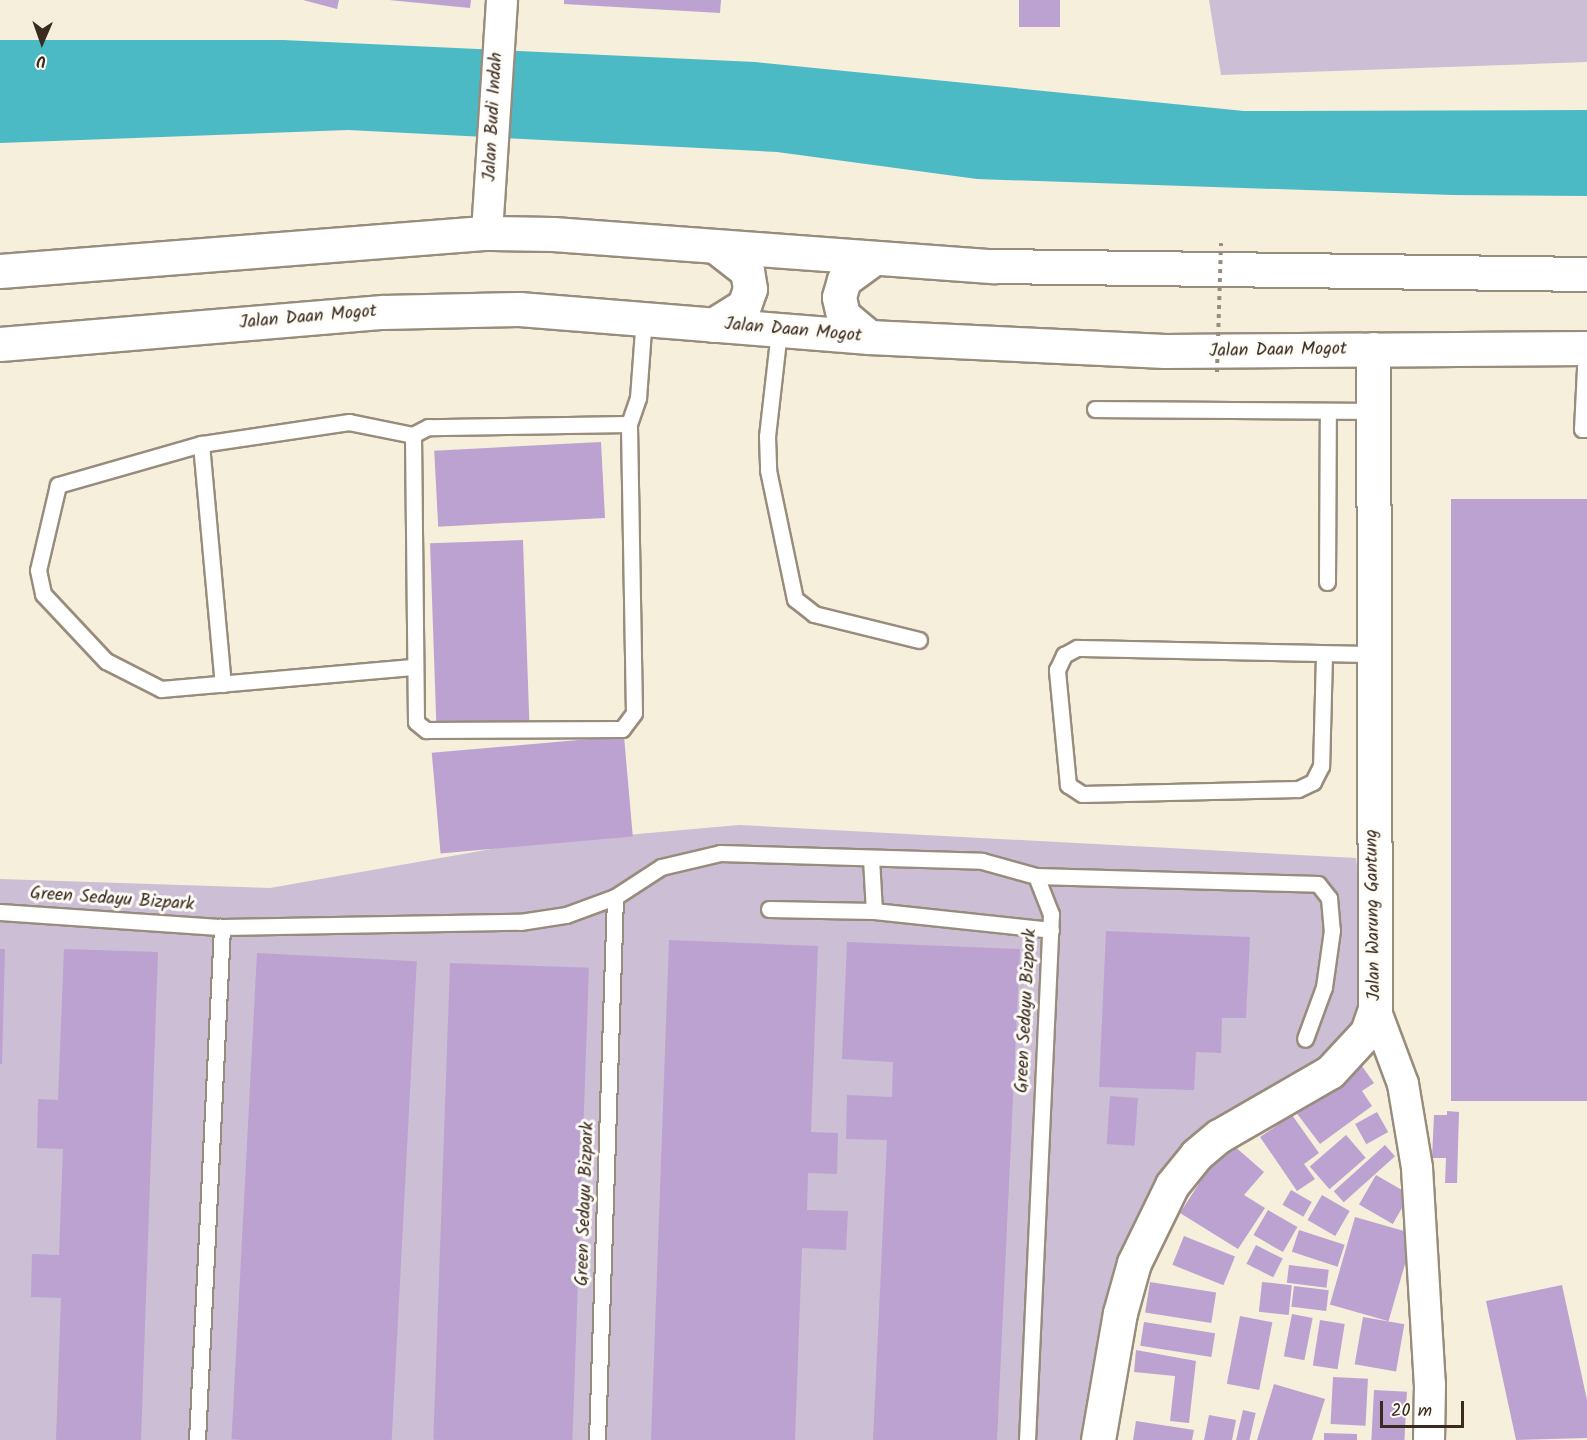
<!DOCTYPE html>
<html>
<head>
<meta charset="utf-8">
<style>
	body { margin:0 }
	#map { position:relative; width:1587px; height:1440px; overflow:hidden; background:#f6efdc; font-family:Kalam,sans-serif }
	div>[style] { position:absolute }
	.industrial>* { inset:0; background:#ccbed4 }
	.water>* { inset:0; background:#4cbac5 }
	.building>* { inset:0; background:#bca2d0; transform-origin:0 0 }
	.roads { filter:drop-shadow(2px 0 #988c7d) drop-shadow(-2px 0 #988c7d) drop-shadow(0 2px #988c7d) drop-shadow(0 -2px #988c7d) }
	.service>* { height:15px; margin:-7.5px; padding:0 7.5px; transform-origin:7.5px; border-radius:7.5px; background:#fff }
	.minor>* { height:30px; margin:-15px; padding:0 15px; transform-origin:15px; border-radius:15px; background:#fff }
	.tertiary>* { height:33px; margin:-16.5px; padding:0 16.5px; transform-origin:16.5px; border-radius:16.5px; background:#fff }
	.trunk>* { height:33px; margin:-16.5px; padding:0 16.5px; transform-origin:16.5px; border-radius:16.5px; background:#fff }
	.path-bridge>* { height:4px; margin-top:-2px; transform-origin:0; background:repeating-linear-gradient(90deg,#988c7d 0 4.5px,transparent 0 9px) }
	span { translate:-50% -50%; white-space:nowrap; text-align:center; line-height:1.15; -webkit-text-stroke:6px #fdfcf7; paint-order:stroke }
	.street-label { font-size:18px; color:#3b2a1e }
	.north { position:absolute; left:12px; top:12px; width:60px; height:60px; -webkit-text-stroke:4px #fdfcf7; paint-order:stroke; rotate:182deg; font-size:16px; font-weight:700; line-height:24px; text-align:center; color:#3b2a1e }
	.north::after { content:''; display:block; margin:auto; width:21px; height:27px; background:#3b2a1e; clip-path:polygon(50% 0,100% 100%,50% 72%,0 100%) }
	.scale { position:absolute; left:1380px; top:1401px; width:84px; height:27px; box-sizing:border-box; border:3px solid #3b2a1e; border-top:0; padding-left:8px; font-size:18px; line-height:21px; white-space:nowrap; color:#3b2a1e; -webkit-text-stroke:4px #fdfcf7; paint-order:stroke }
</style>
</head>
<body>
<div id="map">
	<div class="industrial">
		<i style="clip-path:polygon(1209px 0,1587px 0,1587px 62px,1221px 75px)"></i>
		<i style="clip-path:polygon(739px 825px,1356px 858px,1365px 931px,1361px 1029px,1327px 1060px,1204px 1132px,1122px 1282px,1101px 1440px,0 1440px,0 879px,270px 888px,514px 845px)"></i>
	</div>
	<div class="water">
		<i style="clip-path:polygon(0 40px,283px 40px,755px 62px,1244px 111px,1587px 110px,1587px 196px,1452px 195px,977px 179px,777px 152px,348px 130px,0 143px)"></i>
	</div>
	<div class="building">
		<i style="clip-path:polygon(303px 0,339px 0,337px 9px)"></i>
		<i style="clip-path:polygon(389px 0,471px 0,470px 8px)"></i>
		<i style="clip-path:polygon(564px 0,721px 0,720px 13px,564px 4px)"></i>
		<i style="left:1019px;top:0;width:41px;height:27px"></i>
		<i style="left:601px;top:442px;width:76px;height:167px;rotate:87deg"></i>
		<i style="left:1451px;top:499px;width:136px;height:602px"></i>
		<i style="left:523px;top:540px;width:183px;height:93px;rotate:88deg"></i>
		<i style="left:624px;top:736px;width:101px;height:193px;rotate:85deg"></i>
		<i style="clip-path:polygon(1106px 931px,1250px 937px,1246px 1018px,1222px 1018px,1221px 1053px,1196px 1052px,1194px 1090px,1099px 1087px)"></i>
		<i style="clip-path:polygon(669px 940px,818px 946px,811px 1132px,838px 1133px,837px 1174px,808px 1173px,807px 1210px,848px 1211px,846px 1250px,802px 1248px,795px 1440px,651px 1440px)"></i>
		<i style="clip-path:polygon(847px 942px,1020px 949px,997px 1440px,873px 1440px,887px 1140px,846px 1139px,847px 1095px,892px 1097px,893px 1062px,842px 1059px)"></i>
		<i style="clip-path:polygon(0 949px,5px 949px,2px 1064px,0 1064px)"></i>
		<i style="clip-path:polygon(64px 949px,158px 952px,141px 1440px,56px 1440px,61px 1298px,31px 1297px,32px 1254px,59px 1255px,63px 1149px,37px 1148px,38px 1099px,58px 1100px)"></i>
		<i style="left:257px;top:953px;width:160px;height:487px;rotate:3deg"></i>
		<i style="left:450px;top:963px;width:139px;height:477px;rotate:2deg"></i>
		<i style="clip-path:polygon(1359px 1062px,1374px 1083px,1362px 1091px,1372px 1106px,1320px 1144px,1295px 1111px)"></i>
		<i style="left:1110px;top:1096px;width:28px;height:48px;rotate:4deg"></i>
		<i style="clip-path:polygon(1447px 1111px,1459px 1112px,1457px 1183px,1445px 1183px,1446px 1158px,1432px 1158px,1434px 1115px,1447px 1115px)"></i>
		<i style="left:1377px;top:1112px;width:23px;height:25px;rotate:61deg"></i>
		<i style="clip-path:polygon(1292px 1115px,1319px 1153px,1304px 1164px,1315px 1179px,1297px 1191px,1260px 1137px)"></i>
		<i style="left:1346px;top:1135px;width:30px;height:48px;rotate:49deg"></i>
		<i style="clip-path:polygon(1233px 1145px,1264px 1172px,1244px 1195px,1265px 1208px,1238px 1249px,1180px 1213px,1207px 1171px)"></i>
		<i style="left:1385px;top:1145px;width:15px;height:69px;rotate:48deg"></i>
		<i style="left:1376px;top:1175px;width:39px;height:34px;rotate:30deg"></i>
		<i style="left:1291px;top:1190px;width:24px;height:17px;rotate:30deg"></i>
		<i style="left:1322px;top:1195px;width:32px;height:29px;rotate:30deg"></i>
		<i style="left:1268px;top:1210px;width:34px;height:29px;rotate:30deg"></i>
		<i style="left:1355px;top:1217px;width:61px;height:91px;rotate:16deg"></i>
		<i style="left:1299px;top:1230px;width:48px;height:23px;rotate:18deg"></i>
		<i style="left:1184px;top:1236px;width:55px;height:31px;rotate:22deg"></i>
		<i style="left:1256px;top:1245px;width:30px;height:21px;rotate:27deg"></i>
		<i style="left:1289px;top:1265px;width:40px;height:18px;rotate:7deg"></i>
		<i style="left:1150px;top:1282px;width:67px;height:31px;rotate:9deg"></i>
		<i style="left:1262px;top:1282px;width:30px;height:30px;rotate:6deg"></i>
		<i style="clip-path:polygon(1562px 1285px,1587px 1400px,1587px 1438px,1516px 1440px,1486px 1301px)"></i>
		<i style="left:1294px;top:1286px;width:35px;height:21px;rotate:7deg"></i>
		<i style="left:1292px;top:1314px;width:21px;height:43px;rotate:11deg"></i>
		<i style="left:1240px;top:1316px;width:33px;height:69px;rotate:11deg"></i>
		<i style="left:1363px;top:1317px;width:42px;height:48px;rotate:10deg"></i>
		<i style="left:1320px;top:1320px;width:25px;height:46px;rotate:9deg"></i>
		<i style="left:1144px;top:1322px;width:72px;height:24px;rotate:9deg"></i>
		<i style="clip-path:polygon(1136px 1350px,1196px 1361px,1189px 1423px,1170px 1421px,1175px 1376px,1134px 1372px)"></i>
		<i style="left:1333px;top:1377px;width:35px;height:47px;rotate:3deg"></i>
		<i style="clip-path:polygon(1274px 1384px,1325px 1399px,1312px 1440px,1257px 1440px)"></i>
		<i style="left:1374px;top:1390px;width:33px;height:50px;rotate:3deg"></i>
		<i style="left:1243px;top:1410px;width:13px;height:31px;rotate:13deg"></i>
		<i style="clip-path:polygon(1209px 1415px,1236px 1420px,1232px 1440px,1204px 1440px)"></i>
		<i style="clip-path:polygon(1136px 1421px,1194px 1430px,1192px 1440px,1133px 1440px)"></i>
		<i style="clip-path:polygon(1324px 1433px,1357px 1434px,1357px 1440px,1324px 1440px)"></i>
	</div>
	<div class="roads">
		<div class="service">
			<i style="left:779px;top:331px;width:106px;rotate:96.5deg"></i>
			<i style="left:767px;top:436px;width:34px;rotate:88deg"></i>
			<i style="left:768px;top:470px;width:132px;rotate:78.2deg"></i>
			<i style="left:795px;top:599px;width:24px;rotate:38deg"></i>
			<i style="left:814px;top:614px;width:108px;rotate:13.9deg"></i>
			<i style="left:1586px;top:348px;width:81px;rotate:92.8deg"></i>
			<i style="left:1582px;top:429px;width:5px"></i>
			<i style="left:1095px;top:409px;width:276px;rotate:0.4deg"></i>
			<i style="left:629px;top:424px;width:201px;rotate:179.1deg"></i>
			<i style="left:428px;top:427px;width:17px;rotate:152deg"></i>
			<i style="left:413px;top:435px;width:287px;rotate:89.4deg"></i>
			<i style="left:416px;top:722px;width:13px;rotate:39deg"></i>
			<i style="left:426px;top:730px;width:196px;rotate:-0.3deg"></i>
			<i style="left:622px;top:729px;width:20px;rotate:-53deg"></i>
			<i style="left:634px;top:713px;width:289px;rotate:-91deg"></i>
			<i style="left:629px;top:424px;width:28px;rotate:-71deg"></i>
			<i style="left:638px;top:398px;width:81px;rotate:-85.8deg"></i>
			<i style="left:413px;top:435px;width:65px;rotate:-168.5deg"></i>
			<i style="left:349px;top:422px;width:150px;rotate:171.5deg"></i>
			<i style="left:201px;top:444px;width:149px;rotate:164deg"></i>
			<i style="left:58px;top:485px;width:87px;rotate:103.2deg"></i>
			<i style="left:38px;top:570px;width:25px;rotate:78deg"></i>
			<i style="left:43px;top:594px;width:92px;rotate:46.8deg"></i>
			<i style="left:106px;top:661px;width:62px;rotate:27deg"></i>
			<i style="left:161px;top:689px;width:255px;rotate:-5deg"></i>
			<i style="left:201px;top:444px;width:241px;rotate:84.8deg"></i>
			<i style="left:1327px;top:582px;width:171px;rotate:-89.7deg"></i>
			<i style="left:1324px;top:655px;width:111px;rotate:91.5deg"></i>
			<i style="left:1321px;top:766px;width:18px;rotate:117deg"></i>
			<i style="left:1313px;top:782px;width:17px;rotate:155deg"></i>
			<i style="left:1298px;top:789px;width:216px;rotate:178.7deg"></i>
			<i style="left:1082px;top:794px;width:17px;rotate:-147deg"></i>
			<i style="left:1068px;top:785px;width:116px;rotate:-95.5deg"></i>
			<i style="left:1057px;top:670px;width:17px;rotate:-65deg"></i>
			<i style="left:1064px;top:655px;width:15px;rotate:-28deg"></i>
			<i style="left:1077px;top:648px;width:295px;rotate:1.2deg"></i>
			<i style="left:871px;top:858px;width:53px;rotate:86.8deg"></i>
			<i style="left:874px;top:911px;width:178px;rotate:6.1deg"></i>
			<i style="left:1036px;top:876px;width:282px;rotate:1.6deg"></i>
			<i style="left:1318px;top:884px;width:18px;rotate:52deg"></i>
			<i style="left:1329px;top:898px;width:32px;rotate:85deg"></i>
			<i style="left:1332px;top:930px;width:58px;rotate:98deg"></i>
			<i style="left:1324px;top:987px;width:55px;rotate:110.1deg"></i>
			<i style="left:769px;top:909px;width:105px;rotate:1.1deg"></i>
			<i style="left:0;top:912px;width:223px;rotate:3.9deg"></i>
			<i style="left:222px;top:927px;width:298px;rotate:-1deg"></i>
			<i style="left:520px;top:922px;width:47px;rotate:-8.7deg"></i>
			<i style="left:566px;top:915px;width:52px;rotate:-20.2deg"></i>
			<i style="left:615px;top:897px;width:55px;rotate:-33.1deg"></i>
			<i style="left:661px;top:867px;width:61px;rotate:-13.3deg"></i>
			<i style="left:720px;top:853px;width:262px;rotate:1.7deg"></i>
			<i style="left:982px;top:861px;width:56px;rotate:15.5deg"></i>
			<i style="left:1036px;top:876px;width:41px;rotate:68.5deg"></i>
			<i style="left:1051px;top:914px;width:527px;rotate:92.61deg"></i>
			<i style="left:197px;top:1440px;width:514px;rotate:-87.21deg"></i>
			<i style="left:597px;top:1440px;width:543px;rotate:-88.1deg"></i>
		</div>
		<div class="minor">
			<i style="left:487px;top:233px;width:233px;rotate:-86.3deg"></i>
			<i style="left:1375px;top:1009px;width:80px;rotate:69.5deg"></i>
			<i style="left:1403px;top:1084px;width:85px;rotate:80.5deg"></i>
			<i style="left:1417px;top:1168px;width:216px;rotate:86.6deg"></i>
			<i style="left:1430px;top:1384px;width:56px;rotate:91deg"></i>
		</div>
		<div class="tertiary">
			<i style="left:1098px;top:1440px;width:129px;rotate:-80.2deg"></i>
			<i style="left:1120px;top:1313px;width:52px;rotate:-74.4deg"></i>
			<i style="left:1134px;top:1263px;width:87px;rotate:-64deg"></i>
			<i style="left:1172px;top:1185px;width:38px;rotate:-51deg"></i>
			<i style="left:1196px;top:1155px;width:30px;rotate:-40deg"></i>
			<i style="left:1219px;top:1136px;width:128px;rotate:-30deg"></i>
			<i style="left:1330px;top:1072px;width:54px;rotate:-47.2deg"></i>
			<i style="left:1367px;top:1032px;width:24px;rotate:-71deg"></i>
			<i style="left:1375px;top:1009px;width:660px;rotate:-90.17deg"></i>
		</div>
		<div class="trunk">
			<i style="left:0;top:271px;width:488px;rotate:-4.5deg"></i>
			<i style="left:487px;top:233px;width:66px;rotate:0.9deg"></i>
			<i style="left:553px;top:234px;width:442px;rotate:4.2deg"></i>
			<i style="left:994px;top:266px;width:593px;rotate:0.77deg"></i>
			<i style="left:713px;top:325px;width:36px;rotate:-32deg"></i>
			<i style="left:744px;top:306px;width:18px;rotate:-71deg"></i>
			<i style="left:750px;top:289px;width:18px;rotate:-99deg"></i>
			<i style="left:747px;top:271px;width:37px;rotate:-142deg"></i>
			<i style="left:869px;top:337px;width:34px;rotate:-140deg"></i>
			<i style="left:843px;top:315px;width:18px;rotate:-103deg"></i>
			<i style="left:839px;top:297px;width:18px;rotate:-74deg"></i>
			<i style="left:844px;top:280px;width:34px;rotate:-36deg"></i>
			<i style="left:0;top:344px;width:384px;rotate:-4.8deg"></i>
			<i style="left:383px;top:312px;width:136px;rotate:-1.3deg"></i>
			<i style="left:519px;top:309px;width:351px;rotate:4.6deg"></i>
			<i style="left:869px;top:337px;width:296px;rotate:2.7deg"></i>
			<i style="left:1165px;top:351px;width:422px;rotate:-0.4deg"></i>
		</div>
	</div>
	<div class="path-bridge">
		<i style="left:1217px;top:372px;width:129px;rotate:-88.2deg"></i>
	</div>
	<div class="street-label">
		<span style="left:494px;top:117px;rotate:-87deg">Jalan Budi Indah</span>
		<span style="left:308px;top:318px;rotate:-5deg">Jalan Daan Mogot</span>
		<span style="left:793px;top:331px;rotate:5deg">Jalan Daan Mogot</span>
		<span style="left:1278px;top:351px;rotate:-1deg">Jalan Daan Mogot</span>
		<span style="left:112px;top:900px;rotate:4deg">Green Sedayu Bizpark</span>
		<span style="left:1374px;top:915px;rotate:-91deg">Jalan Warung Gantung</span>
		<span style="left:1027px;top:1011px;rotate:-87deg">Green Sedayu Bizpark</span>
		<span style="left:586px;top:1204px;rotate:-88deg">Green Sedayu Bizpark</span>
	</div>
	<div class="north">U</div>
	<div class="scale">20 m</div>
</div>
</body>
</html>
